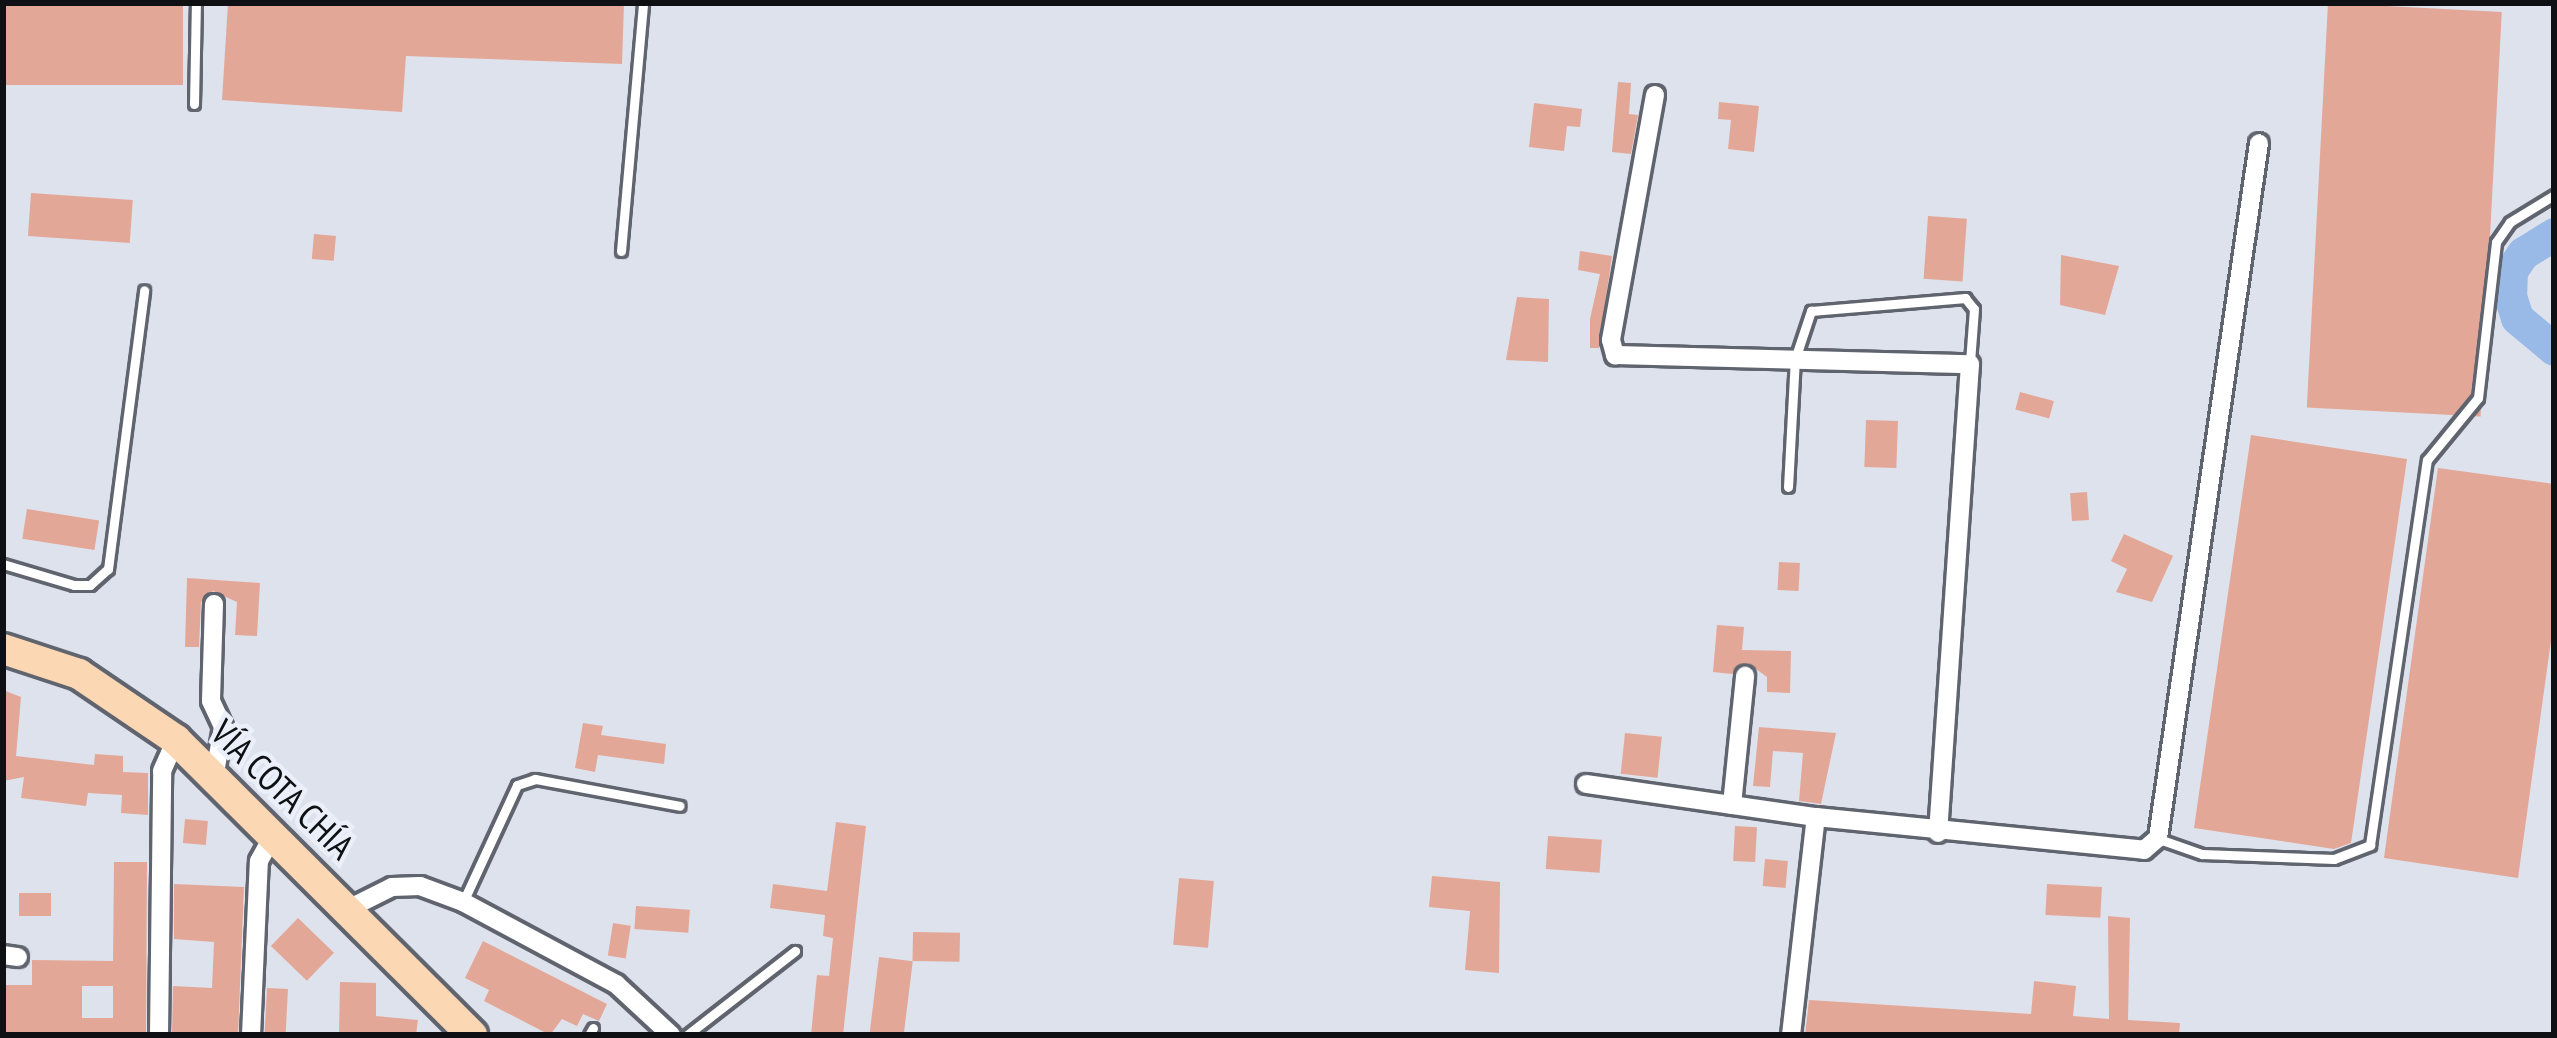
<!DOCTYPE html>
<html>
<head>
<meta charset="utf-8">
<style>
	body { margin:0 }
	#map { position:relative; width:2557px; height:1038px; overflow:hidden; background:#dee2ed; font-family:"PT Sans Narrow",sans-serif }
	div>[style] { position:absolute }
	.river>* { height:33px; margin:-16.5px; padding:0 16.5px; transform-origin:16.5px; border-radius:16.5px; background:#99bae7 }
	.building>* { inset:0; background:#e3a797; transform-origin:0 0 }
	.roads { filter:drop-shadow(3px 0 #60646e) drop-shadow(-3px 0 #60646e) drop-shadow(0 3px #60646e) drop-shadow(0 -3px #60646e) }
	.service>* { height:9px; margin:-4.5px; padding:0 4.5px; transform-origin:4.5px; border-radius:4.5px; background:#fff }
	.minor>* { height:18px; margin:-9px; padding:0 9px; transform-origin:9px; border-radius:9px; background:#fff }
	.primary>* { height:30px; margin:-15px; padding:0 15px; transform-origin:15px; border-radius:15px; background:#fcd7b4 }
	span { translate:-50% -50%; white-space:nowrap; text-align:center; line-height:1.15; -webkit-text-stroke:9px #ebeffa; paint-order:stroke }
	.street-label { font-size:36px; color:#0e1013 }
	.frame { position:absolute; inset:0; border:6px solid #0e1013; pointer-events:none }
</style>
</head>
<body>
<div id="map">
	<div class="river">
		<i style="left:2554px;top:234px;width:36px;rotate:148deg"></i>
		<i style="left:2523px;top:253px;width:22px;rotate:124deg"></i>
		<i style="left:2511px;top:271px;width:25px;rotate:92deg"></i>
		<i style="left:2510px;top:296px;width:23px;rotate:72deg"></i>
		<i style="left:2517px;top:318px;width:48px;rotate:40deg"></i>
	</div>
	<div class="building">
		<i style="left:3px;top:3px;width:180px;height:82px"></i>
		<i style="clip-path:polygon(228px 3px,624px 3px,622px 64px,406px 56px,402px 112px,222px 100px)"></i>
		<i style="left:2328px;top:3px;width:174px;height:405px;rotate:3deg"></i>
		<i style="clip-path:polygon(1618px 82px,1631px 83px,1629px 114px,1638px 115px,1631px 154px,1612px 152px)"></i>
		<i style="clip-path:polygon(1719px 102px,1759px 106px,1754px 152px,1728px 149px,1731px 120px,1718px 119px)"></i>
		<i style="clip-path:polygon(1534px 103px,1582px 109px,1580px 127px,1567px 126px,1564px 151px,1529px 147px)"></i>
		<i style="left:31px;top:193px;width:102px;height:43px;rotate:4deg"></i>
		<i style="left:1928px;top:216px;width:39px;height:63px;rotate:4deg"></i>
		<i style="left:314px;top:234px;width:22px;height:25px;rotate:5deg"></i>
		<i style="clip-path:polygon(1580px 251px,1612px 256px,1599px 348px,1590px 348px,1590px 319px,1600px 274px,1578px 270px)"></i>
		<i style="clip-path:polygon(2061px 255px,2119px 266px,2105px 315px,2060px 305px)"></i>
		<i style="clip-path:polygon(1517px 297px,1549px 299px,1548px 362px,1506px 360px)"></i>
		<i style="left:2020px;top:392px;width:35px;height:18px;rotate:15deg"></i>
		<i style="left:1866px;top:420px;width:32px;height:47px;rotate:2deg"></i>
		<i style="clip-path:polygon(2251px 435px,2407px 459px,2351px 843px,2334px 849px,2194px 828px)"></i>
		<i style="clip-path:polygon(2438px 468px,2554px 484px,2554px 619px,2518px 878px,2384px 858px)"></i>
		<i style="left:2087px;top:492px;width:28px;height:17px;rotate:86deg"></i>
		<i style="left:27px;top:509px;width:73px;height:30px;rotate:9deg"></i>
		<i style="clip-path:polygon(2124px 534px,2173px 556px,2152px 602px,2116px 592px,2127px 569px,2111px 561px)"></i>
		<i style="left:1779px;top:562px;width:21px;height:28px;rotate:3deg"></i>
		<i style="clip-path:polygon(187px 578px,260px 583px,257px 636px,235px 635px,237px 602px,213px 591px,201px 602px,199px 647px,185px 647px)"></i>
		<i style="clip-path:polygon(1717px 625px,1744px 627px,1742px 650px,1791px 651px,1790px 693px,1767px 692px,1767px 677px,1748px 663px,1732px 674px,1713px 672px)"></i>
		<i style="clip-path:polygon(3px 690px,21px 697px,16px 756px,94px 765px,95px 754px,123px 756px,123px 772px,148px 773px,148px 815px,121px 813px,122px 795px,88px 793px,86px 806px,21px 798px,24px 777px,3px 781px)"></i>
		<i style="clip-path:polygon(583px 723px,603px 726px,601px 735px,666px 744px,664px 764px,598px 755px,595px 772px,575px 768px)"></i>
		<i style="clip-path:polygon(1759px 727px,1836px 733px,1821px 804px,1799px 801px,1803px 753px,1773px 751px,1770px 787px,1753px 786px)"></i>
		<i style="left:1625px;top:733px;width:37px;height:41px;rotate:6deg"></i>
		<i style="left:185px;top:819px;width:23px;height:24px;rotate:5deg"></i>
		<i style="clip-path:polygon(836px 822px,866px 826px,843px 1035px,811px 1035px,817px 975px,829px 976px,833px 938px,823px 936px,825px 915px,770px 908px,773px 884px,827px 891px)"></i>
		<i style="left:1735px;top:826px;width:22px;height:35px;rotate:3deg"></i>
		<i style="left:1548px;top:836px;width:54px;height:33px;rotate:4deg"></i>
		<i style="left:1765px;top:859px;width:23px;height:27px;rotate:5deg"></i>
		<i style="clip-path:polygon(evenodd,114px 862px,147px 862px,146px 1035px,3px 1035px,3px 985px,32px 985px,32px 960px,113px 961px,114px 862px,82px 986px,113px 986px,113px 1018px,82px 1018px,82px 986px)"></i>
		<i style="clip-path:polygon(1432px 876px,1500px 882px,1499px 973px,1465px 970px,1470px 911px,1429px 907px)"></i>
		<i style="left:1179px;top:878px;width:35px;height:67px;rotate:5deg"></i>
		<i style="clip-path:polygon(174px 884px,244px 887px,238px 1035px,172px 1035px,173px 986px,212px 988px,214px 942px,174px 939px)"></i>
		<i style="left:2047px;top:884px;width:55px;height:31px;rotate:3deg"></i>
		<i style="left:19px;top:893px;width:32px;height:23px"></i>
		<i style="left:636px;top:906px;width:54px;height:23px;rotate:4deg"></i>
		<i style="clip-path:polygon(2108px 916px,2130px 918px,2128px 1020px,2180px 1023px,2179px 1035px,1805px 1035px,1809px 1000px,2031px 1014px,2034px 981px,2076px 986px,2073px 1016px,2109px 1019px)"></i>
		<i style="left:298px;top:918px;width:50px;height:39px;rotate:44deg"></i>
		<i style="left:613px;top:923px;width:18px;height:33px;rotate:9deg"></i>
		<i style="left:913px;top:932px;width:47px;height:29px;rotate:1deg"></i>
		<i style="clip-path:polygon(483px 941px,607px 1004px,599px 1021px,583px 1014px,577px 1026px,562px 1019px,550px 1035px,484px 1001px,489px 990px,465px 978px)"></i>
		<i style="left:879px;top:957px;width:34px;height:78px;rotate:7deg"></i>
		<i style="clip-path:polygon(340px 982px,376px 983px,376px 1016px,418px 1020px,416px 1035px,339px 1035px)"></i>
		<i style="left:267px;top:988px;width:21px;height:47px;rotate:3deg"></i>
	</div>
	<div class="roads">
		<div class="service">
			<i style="left:194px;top:104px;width:101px;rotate:-88.9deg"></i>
			<i style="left:621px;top:251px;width:249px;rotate:-84.9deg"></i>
			<i style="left:1788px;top:487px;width:128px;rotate:-86.9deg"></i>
			<i style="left:1795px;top:359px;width:51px;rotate:-71.6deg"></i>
			<i style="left:1811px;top:311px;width:155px;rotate:-4.8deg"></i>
			<i style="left:1965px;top:298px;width:14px;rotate:51deg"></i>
			<i style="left:1974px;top:309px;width:53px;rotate:94.3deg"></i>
			<i style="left:3px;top:564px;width:74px;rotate:16.5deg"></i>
			<i style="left:74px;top:585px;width:16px"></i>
			<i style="left:90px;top:585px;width:24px;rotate:-42deg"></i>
			<i style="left:108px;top:569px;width:281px;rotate:-82.6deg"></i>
			<i style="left:2159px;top:839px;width:46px;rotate:19.2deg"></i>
			<i style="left:2202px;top:854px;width:132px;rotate:2.2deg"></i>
			<i style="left:2334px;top:859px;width:39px;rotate:-21deg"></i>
			<i style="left:2370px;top:845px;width:389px;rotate:-81.6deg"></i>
			<i style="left:2427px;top:460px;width:80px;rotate:-50.6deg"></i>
			<i style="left:2478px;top:398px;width:157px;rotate:-83.4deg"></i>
			<i style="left:2496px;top:242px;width:24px;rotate:-55deg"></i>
			<i style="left:2510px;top:222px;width:52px;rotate:-31.5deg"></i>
			<i style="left:463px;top:902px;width:129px;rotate:-65.2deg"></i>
			<i style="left:517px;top:785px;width:19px;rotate:-18deg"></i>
			<i style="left:535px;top:779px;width:147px;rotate:10.5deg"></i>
			<i style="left:589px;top:1035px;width:8px;rotate:-60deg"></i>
			<i style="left:687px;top:1035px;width:137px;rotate:-37.9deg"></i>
		</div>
		<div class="minor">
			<i style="left:1655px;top:95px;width:249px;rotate:100.2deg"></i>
			<i style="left:1611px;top:340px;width:16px;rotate:75deg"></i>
			<i style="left:1615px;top:355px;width:355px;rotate:1.5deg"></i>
			<i style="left:1970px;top:364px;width:470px;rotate:93.9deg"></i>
			<i style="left:214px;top:604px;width:97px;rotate:91.8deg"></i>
			<i style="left:211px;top:701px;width:29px;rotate:65deg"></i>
			<i style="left:223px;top:727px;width:47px;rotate:99.9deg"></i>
			<i style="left:1586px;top:784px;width:232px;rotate:8.2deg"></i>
			<i style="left:1732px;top:805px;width:130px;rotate:-84.2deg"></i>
			<i style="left:350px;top:908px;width:47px;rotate:-26.6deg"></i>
			<i style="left:392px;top:887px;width:28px;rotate:-2deg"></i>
			<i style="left:420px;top:886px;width:46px;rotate:20.4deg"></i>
			<i style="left:463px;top:902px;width:174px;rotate:28.2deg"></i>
			<i style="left:616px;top:984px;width:75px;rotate:42.8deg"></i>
			<i style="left:3px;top:955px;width:15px;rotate:8deg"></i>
			<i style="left:159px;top:1035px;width:264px;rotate:-89.3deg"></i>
			<i style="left:162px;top:771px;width:34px;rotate:-66deg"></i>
			<i style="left:251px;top:1035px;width:174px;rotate:-87.4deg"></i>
			<i style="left:259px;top:861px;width:31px;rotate:-61deg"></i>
			<i style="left:1791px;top:1035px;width:219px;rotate:-83.5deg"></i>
			<i style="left:1816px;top:817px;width:330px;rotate:5.7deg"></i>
			<i style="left:2144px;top:850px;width:18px;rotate:-41deg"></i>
			<i style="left:2158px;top:838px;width:702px;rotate:-81.73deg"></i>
		</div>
		<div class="primary">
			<i style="left:3px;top:649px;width:80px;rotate:18.2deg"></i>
			<i style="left:79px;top:674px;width:117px;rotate:34.2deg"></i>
			<i style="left:176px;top:740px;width:418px;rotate:44.9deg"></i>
		</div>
	</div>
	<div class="street-label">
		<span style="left:283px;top:789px;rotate:44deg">VÍA COTA CHÍA</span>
	</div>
	<div class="frame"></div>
</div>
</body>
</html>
